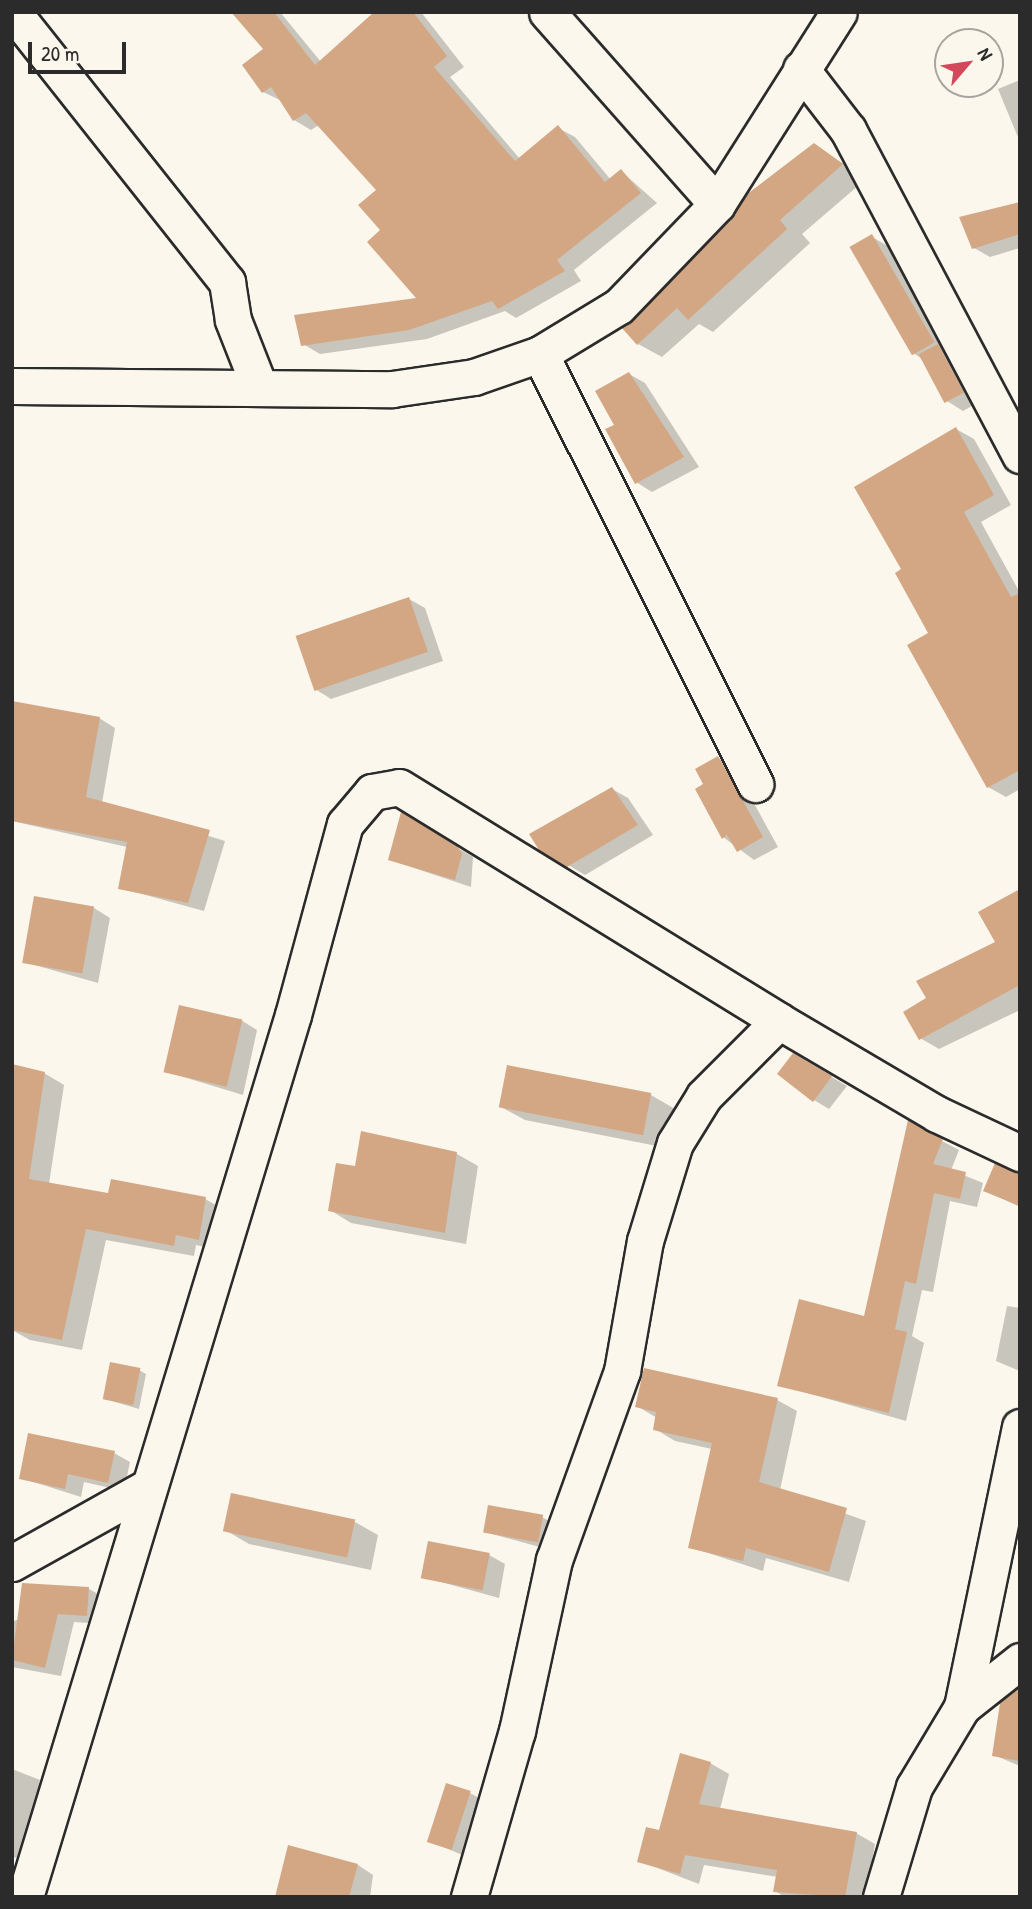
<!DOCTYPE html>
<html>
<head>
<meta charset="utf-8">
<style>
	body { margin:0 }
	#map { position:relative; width:1032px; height:1909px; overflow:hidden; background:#fbf7ec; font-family:"Patrick Hand",sans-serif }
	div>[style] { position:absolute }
	.shadow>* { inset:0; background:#0003 }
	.building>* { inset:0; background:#d3a784; transform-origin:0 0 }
	.roads { filter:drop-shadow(2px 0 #2b2b2b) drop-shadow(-2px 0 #2b2b2b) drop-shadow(0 2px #2b2b2b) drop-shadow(0 -2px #2b2b2b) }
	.minor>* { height:35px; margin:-17.5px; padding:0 17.5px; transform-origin:17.5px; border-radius:17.5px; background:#fbf7ec }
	span { translate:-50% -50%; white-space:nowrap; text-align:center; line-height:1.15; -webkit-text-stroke:7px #fbf7ec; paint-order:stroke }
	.frame { position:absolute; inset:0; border:14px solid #2b2b2b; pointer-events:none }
	.north { position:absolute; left:934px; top:28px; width:70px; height:70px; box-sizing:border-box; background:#fbf7ec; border:2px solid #a8a59f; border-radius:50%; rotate:61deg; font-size:19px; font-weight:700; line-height:28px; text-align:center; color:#2b2b2b }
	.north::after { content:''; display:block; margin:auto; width:24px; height:32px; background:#d1495b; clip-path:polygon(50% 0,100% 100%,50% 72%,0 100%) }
	.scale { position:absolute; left:28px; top:42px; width:98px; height:32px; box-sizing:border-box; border:4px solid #2b2b2b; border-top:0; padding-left:9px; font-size:21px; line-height:24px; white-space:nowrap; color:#2b2b2b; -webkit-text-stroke:5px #fbf7ec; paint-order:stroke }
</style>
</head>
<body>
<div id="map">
	<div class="shadow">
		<i style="clip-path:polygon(236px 12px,280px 12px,321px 62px,376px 12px,421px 12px,464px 67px,450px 77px,520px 159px,558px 128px,575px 137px,611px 180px,621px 171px,657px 203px,574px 270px,581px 281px,516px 318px,505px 311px,427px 339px,320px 354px,303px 344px,420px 299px,383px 230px,378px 190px,319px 125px,311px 130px,294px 120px,282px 101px,263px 92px,266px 50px)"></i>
		<i style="clip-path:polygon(1020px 80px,1020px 142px,998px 89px)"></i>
		<i style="clip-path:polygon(815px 145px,866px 179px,802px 234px,810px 243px,713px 332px,699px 324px,662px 357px,638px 344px)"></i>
		<i style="clip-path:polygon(1020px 203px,1020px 248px,990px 257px,974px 248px)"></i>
		<i style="clip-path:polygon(872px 237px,888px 246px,979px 402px,963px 411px,947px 401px,924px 360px,913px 353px)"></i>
		<i style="clip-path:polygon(629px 374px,645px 383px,699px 467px,652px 492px,636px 482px,616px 425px)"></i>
		<i style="clip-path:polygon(956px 429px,974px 439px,1011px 505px,981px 522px,1020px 593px,1020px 789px,1006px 797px,988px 787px,904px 570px)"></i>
		<i style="clip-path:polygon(409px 599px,425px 608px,443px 661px,331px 699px,315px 689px)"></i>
		<i style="clip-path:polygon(99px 718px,115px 728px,102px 803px,225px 841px,204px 911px,120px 888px,127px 847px,12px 821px,12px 804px)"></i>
		<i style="clip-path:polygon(718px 758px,734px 767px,778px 847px,754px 860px,723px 837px,705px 785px)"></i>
		<i style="clip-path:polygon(612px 789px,628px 798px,653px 835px,585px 875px,540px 848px)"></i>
		<i style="clip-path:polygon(417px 823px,473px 857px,471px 887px,390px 860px)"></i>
		<i style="clip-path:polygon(1020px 897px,1020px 1010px,939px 1049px,920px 1038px,928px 999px,998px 943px)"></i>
		<i style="clip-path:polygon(94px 908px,110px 918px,98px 983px,24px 962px)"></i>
		<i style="clip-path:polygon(241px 1020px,257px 1030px,243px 1095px,167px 1072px)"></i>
		<i style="clip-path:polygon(794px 1055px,847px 1086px,829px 1109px,814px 1100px)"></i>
		<i style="clip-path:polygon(509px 1067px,651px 1095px,675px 1109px,667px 1148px,525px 1120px,501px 1107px)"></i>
		<i style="clip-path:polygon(44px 1073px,64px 1085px,49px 1184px,110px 1195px,205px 1199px,225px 1210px,218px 1250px,196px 1245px,194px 1256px,106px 1240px,82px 1350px,30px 1340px,12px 1330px,12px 1290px)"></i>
		<i style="clip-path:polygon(363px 1134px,457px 1154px,478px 1166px,466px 1244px,351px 1223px,330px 1210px,356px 1168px)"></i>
		<i style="clip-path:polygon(942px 1141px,959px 1150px,951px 1170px,983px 1183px,977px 1207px,950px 1201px,933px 1292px,922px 1290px,912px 1336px,924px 1343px,906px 1421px,779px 1385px,865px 1318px)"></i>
		<i style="clip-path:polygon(996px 1166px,1020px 1172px,1020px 1207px,986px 1191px)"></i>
		<i style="clip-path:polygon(1007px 1306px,1020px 1308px,1020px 1371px,996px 1361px)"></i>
		<i style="clip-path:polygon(139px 1370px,146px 1374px,139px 1409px,105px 1399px)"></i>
		<i style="clip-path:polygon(777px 1400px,797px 1411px,780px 1490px,866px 1521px,849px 1582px,766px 1558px,763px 1571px,690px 1547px,712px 1449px,675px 1441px,655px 1429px,657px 1418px,637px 1406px)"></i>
		<i style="clip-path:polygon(114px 1453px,130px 1462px,124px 1491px,84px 1482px,81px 1497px,21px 1478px)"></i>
		<i style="clip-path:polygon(542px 1517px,558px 1526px,554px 1551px,485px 1532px)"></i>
		<i style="clip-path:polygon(355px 1522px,378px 1535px,371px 1570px,249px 1544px,225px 1530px)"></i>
		<i style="clip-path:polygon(489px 1555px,505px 1564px,499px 1598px,423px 1577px)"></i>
		<i style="clip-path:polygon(89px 1589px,105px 1598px,103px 1624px,74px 1622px,61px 1676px,12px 1667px,12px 1622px)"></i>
		<i style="clip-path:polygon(1020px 1706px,1020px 1766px,994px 1755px)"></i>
		<i style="clip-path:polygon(710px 1763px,729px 1774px,720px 1809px,856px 1833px,875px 1844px,866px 1897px,785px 1897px,775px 1891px,778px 1877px,704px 1865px,699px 1884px,639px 1861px)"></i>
		<i style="clip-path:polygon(12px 1769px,40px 1780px,30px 1831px,34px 1861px,12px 1857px)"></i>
		<i style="clip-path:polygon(470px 1793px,486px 1802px,469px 1858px,430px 1841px)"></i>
		<i style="clip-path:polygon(358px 1865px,373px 1875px,370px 1897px,276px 1897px)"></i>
	</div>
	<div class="building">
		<i style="clip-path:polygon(231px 12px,274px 12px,315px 65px,374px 12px,413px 12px,447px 56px,434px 67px,515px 161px,558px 125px,605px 182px,621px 169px,641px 193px,557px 260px,565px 271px,498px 309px,492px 301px,409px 330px,301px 346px,294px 315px,416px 298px,367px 242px,380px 230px,358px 205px,376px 190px,306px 113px,293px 121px,271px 87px,262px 93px,242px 65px,263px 49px)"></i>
		<i style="clip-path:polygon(814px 143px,843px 164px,780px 220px,787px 229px,688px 320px,677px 308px,637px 345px,622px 328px,732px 219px,746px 195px)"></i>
		<i style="clip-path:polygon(1020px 202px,1020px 234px,972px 249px,959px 217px)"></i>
		<i style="left:872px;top:234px;width:125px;height:26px;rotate:60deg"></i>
		<i style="left:938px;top:344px;width:55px;height:22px;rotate:62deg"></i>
		<i style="clip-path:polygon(629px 372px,684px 457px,635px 484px,605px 429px,614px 425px,595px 391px)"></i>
		<i style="clip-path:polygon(956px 427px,994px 495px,964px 512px,1011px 597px,1020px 593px,1020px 770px,987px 788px,907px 645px,928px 633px,895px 573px,901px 569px,854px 487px)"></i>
		<i style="left:409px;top:597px;width:58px;height:120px;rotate:71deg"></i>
		<i style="clip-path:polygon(12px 701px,100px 717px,86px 797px,210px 830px,188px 903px,118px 889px,127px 842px,12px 821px)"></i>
		<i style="clip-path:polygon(718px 756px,763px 837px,737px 852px,727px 835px,722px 839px,695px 789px,703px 784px,695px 769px)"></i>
		<i style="clip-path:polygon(612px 787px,638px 825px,567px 867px,539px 850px,529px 834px)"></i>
		<i style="clip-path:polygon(401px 812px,457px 846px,462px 854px,455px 880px,388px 860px)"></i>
		<i style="clip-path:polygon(1020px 889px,1020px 985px,919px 1040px,903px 1012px,926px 998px,916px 981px,995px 942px,978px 912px)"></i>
		<i style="left:34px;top:896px;width:61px;height:68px;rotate:10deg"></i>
		<i style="left:179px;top:1005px;width:65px;height:69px;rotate:13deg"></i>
		<i style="clip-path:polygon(793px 1053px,832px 1076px,813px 1102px,777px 1074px)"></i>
		<i style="clip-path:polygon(12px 1064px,45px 1072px,29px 1179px,108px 1193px,111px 1179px,206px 1197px,199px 1240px,176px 1235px,174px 1246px,86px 1229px,62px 1340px,12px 1330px)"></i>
		<i style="left:507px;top:1065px;width:147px;height:43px;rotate:11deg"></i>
		<i style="clip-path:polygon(908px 1120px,943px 1139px,933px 1164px,966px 1172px,960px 1199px,934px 1193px,916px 1284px,905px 1281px,895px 1329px,907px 1332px,889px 1413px,777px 1386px,799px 1299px,864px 1316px)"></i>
		<i style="clip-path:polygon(361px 1131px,457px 1152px,445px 1233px,328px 1211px,336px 1163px,355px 1166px)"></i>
		<i style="clip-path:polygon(995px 1163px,1020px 1173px,1020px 1206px,983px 1191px)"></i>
		<i style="left:110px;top:1362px;width:31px;height:38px;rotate:11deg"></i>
		<i style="clip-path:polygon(644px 1368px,778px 1398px,759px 1482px,847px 1508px,829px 1572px,746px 1548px,743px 1561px,688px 1548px,712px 1443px,653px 1430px,656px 1412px,635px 1407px)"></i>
		<i style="clip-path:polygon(28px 1433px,115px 1451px,108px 1483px,68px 1474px,65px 1489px,19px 1479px)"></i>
		<i style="left:231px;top:1493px;width:127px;height:39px;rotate:12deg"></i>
		<i style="left:488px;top:1505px;width:56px;height:28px;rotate:10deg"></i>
		<i style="left:428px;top:1541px;width:63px;height:38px;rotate:11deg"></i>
		<i style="clip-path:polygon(22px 1583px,89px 1587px,87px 1616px,58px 1614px,45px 1668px,12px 1660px)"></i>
		<i style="clip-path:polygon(1020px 1687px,1020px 1761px,992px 1756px,1000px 1703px)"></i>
		<i style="clip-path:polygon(680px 1753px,711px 1762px,699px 1804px,857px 1832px,845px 1897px,773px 1892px,777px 1870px,685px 1855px,680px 1874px,637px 1862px,646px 1827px,659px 1830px)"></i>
		<i style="left:446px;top:1783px;width:26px;height:62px;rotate:18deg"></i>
		<i style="clip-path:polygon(288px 1845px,358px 1864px,349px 1897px,275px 1897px)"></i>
	</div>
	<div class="roads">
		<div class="minor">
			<i style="left:13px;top:12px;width:345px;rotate:51.6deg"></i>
			<i style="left:227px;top:282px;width:38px;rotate:81deg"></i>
			<i style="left:233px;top:320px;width:71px;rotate:68.5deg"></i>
			<i style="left:547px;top:12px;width:256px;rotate:48.5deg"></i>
			<i style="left:801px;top:69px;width:77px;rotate:52.4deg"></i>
			<i style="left:848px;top:130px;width:368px;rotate:62.1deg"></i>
			<i style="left:540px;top:354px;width:481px;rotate:63.4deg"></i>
			<i style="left:12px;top:386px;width:380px;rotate:0.5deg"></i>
			<i style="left:392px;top:389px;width:83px;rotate:-8.3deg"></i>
			<i style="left:474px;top:377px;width:70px;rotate:-19.2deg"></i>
			<i style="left:540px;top:354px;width:92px;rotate:-31.3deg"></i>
			<i style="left:619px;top:306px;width:141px;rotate:-46.1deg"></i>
			<i style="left:717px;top:204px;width:227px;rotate:-57.6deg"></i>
			<i style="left:12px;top:1563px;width:154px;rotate:-29.2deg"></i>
			<i style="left:962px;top:1707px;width:74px;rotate:-38.4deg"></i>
			<i style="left:25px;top:1897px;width:922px;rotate:-73.1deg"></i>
			<i style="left:293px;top:1015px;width:198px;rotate:-74.8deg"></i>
			<i style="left:345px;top:824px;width:42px;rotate:-49.8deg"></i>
			<i style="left:372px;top:792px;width:27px;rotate:-10deg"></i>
			<i style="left:399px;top:787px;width:446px;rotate:31.6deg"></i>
			<i style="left:779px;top:1021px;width:183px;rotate:30.5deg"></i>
			<i style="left:937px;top:1114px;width:92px;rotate:25.2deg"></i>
			<i style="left:469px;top:1897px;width:173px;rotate:-73.9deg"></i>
			<i style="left:517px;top:1731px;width:175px;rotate:-77.8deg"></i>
			<i style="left:554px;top:1560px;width:201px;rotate:-70.2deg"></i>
			<i style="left:622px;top:1371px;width:132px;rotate:-80deg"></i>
			<i style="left:645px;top:1241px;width:102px;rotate:-73deg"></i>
			<i style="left:675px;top:1143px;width:55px;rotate:-58.3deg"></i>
			<i style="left:704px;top:1096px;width:106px;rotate:-45deg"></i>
			<i style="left:881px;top:1897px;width:115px;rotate:-73.3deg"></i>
			<i style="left:914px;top:1787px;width:93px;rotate:-59deg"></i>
			<i style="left:962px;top:1707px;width:286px;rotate:-78.3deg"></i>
		</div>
	</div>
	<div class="frame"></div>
	<div class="north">N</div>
	<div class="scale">20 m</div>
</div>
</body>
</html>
